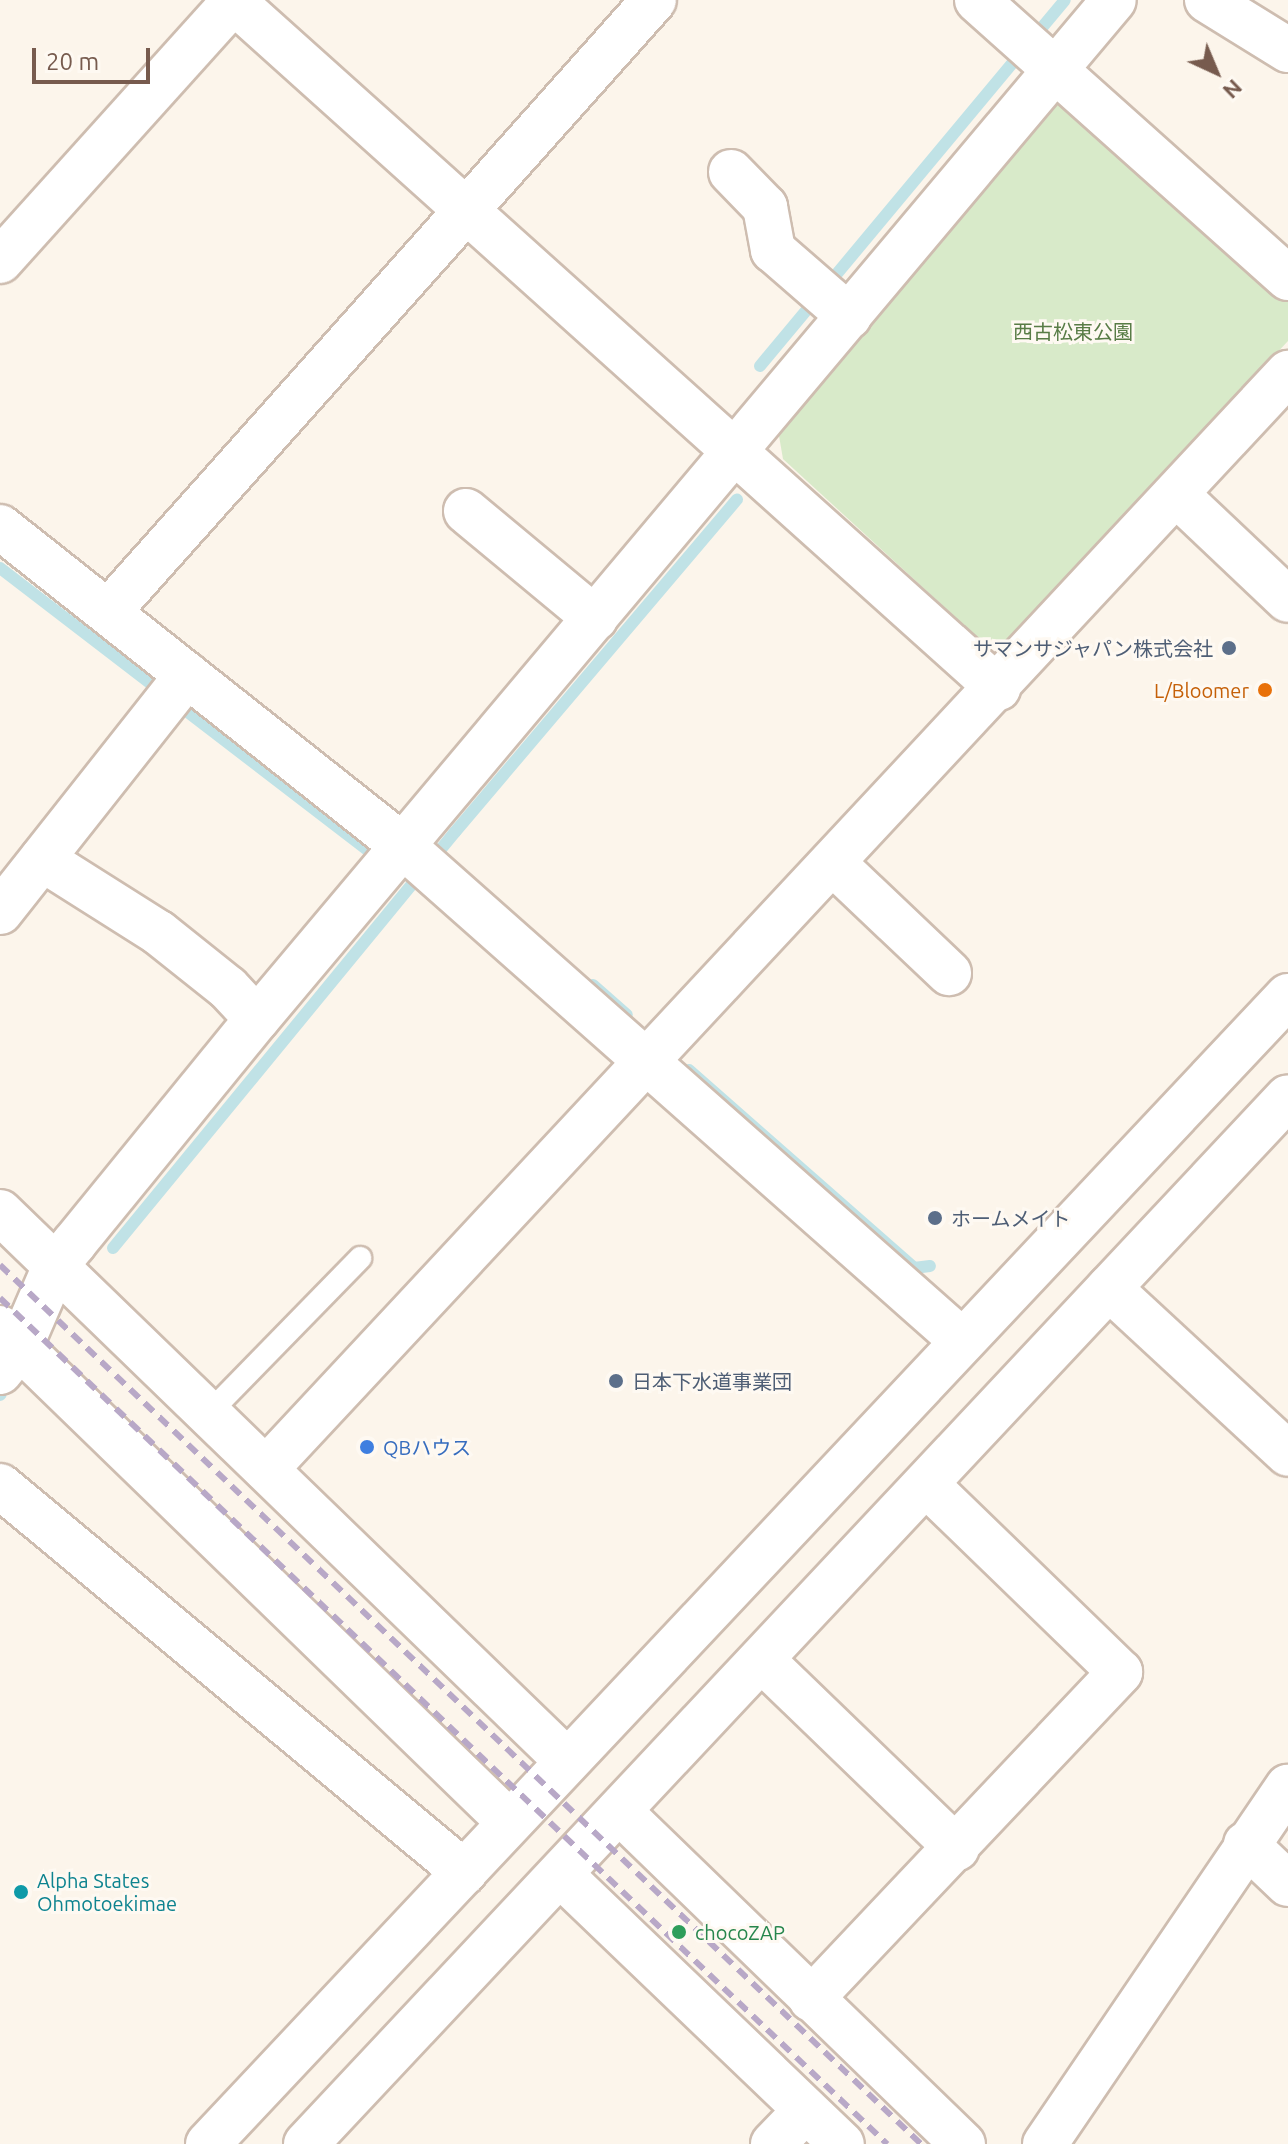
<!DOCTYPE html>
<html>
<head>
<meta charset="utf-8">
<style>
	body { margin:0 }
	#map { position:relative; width:1288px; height:2144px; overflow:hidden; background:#fcf5eb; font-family:Ubuntu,"Noto Sans JP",sans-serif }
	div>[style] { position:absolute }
	.green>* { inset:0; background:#d8eac9 }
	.stream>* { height:12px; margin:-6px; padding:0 6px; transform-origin:6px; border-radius:6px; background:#c0e2e6 }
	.roads { filter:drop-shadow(2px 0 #cebdb0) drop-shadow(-2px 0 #cebdb0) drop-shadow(0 2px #cebdb0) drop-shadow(0 -2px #cebdb0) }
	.lane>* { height:22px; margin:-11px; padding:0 11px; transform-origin:11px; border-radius:11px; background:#fff }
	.street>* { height:44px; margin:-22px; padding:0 22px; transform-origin:22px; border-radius:22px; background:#fff }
	.secondary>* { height:44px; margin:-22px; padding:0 22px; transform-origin:22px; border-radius:22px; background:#fff }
	.rail>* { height:6px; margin-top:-3px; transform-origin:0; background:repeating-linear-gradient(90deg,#b8a8c7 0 12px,transparent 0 20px) }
	.dots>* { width:22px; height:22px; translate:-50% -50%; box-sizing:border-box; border:4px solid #fef9f2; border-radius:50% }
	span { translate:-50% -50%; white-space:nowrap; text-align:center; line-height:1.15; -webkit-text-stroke:6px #fef9f2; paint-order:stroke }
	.park-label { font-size:20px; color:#587c46 }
	.service-label { font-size:20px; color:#4e5e75 }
	.right { translate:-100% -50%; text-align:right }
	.left { translate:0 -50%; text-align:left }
	.food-label { font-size:20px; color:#c56008 }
	.shop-label { font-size:20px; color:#366cbe }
	.culture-label { font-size:20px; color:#0d838f }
	.leisure-label { font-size:20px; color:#27864d }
	.north { position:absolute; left:1176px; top:32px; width:80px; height:80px; -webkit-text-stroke:6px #fef9f2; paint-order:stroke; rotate:136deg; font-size:22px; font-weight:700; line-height:32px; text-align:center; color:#775b4e }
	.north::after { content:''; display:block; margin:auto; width:28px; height:36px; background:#775b4e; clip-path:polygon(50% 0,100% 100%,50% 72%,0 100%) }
	.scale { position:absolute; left:32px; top:48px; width:118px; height:36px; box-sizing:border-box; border:4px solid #775b4e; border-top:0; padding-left:10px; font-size:24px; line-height:28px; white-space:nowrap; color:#775b4e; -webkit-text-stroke:6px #fef9f2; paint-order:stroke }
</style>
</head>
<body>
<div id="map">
	<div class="green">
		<i style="clip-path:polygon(1076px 101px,1288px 298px,1288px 341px,1009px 640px,979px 639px,783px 459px,778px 430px,1047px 104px)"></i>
	</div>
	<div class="stream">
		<i style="left:760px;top:366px;width:476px;rotate:-50.2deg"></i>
		<i style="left:0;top:568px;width:480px;rotate:37.5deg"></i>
		<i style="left:593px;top:985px;width:45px;rotate:41.4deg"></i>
		<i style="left:689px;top:1070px;width:300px;rotate:41.3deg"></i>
		<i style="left:914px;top:1268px;width:16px;rotate:-7deg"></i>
		<i style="left:113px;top:1248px;width:539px;rotate:-50.58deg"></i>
		<i style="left:455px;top:832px;width:436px;rotate:-49.7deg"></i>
		<i style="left:0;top:1395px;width:1px;rotate:-45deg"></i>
	</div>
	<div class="roads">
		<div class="lane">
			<i style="left:208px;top:1414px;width:218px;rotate:-45.7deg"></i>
		</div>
		<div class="street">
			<i style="left:232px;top:0;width:1030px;rotate:41.93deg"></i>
			<i style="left:977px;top:0;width:417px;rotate:41.8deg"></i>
			<i style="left:1207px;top:0;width:95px;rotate:31.7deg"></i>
			<i style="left:731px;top:172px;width:49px;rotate:45.8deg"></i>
			<i style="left:765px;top:207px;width:44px;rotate:79.5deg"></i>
			<i style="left:773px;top:250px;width:101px;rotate:41deg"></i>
			<i style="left:0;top:261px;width:351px;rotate:-48deg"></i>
			<i style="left:1176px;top:494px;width:154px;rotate:43.4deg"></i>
			<i style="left:466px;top:511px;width:168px;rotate:39.7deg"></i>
			<i style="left:0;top:527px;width:514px;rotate:38.36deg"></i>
			<i style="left:403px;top:846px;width:745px;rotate:41.52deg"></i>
			<i style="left:108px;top:612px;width:820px;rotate:-48.26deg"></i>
			<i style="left:42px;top:859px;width:138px;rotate:32.3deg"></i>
			<i style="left:159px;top:933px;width:88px;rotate:38.6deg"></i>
			<i style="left:228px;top:988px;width:42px;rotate:46.9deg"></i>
			<i style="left:833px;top:863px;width:160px;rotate:43.5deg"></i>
			<i style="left:0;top:912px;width:302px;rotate:-51.7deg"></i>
			<i style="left:0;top:1212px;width:789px;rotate:44.08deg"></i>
			<i style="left:1109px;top:1288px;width:244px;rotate:42.8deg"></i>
			<i style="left:0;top:1328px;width:709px;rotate:44.14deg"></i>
			<i style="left:0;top:1372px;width:32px;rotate:-51deg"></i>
			<i style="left:20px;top:1347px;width:88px;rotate:-66.6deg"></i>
			<i style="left:55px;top:1266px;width:31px;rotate:-50deg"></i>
			<i style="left:75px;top:1242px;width:288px;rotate:-50.8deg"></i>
			<i style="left:257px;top:1019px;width:1331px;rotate:-49.94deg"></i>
			<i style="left:266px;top:1469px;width:1499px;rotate:-47deg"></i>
			<i style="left:0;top:1486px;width:604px;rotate:39.76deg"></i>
			<i style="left:762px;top:1660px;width:271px;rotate:44deg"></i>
			<i style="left:619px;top:1811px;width:479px;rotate:44.1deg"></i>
			<i style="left:1246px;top:1844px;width:58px;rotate:43.6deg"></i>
			<i style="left:561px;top:1875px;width:389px;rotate:43.8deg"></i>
			<i style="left:811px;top:1999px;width:450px;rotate:-46.6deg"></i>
			<i style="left:1120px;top:1672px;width:270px;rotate:-135.9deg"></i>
			<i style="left:773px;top:2144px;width:47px;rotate:-45.9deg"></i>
			<i style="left:1045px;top:2144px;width:432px;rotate:-55.8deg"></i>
		</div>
		<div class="secondary">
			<i style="left:208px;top:2144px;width:1576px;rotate:-46.75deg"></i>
			<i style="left:306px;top:2144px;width:1435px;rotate:-46.83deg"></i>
		</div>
	</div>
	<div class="rail">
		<i style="left:0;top:1265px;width:1273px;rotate:43.66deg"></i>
		<i style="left:0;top:1298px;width:1226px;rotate:43.64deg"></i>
	</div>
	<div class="dots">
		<i style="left:1229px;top:648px;background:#5c6f8a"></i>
		<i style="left:1265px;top:690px;background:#e8710a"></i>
		<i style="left:935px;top:1218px;background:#5c6f8a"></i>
		<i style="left:616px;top:1381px;background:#5c6f8a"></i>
		<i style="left:367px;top:1447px;background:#3f7fe0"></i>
		<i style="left:21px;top:1892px;background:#0f9aa8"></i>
		<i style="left:679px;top:1932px;background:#2e9e5b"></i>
	</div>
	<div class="park-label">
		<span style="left:1073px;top:331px">西古松東公園</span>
	</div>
	<div class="service-label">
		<span class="right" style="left:1213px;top:648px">サマンサジャパン株式会社</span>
		<span class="left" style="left:951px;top:1218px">ホームメイト</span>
		<span class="left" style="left:632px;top:1381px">日本下水道事業団</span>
	</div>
	<div class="food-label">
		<span class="right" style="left:1249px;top:690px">L/Bloomer</span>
	</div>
	<div class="shop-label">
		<span class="left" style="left:383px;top:1447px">QBハウス</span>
	</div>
	<div class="culture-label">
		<span class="left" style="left:37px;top:1892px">Alpha States<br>Ohmotoekimae</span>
	</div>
	<div class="leisure-label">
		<span class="left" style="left:695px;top:1932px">chocoZAP</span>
	</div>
	<div class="north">N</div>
	<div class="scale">20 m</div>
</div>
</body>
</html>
